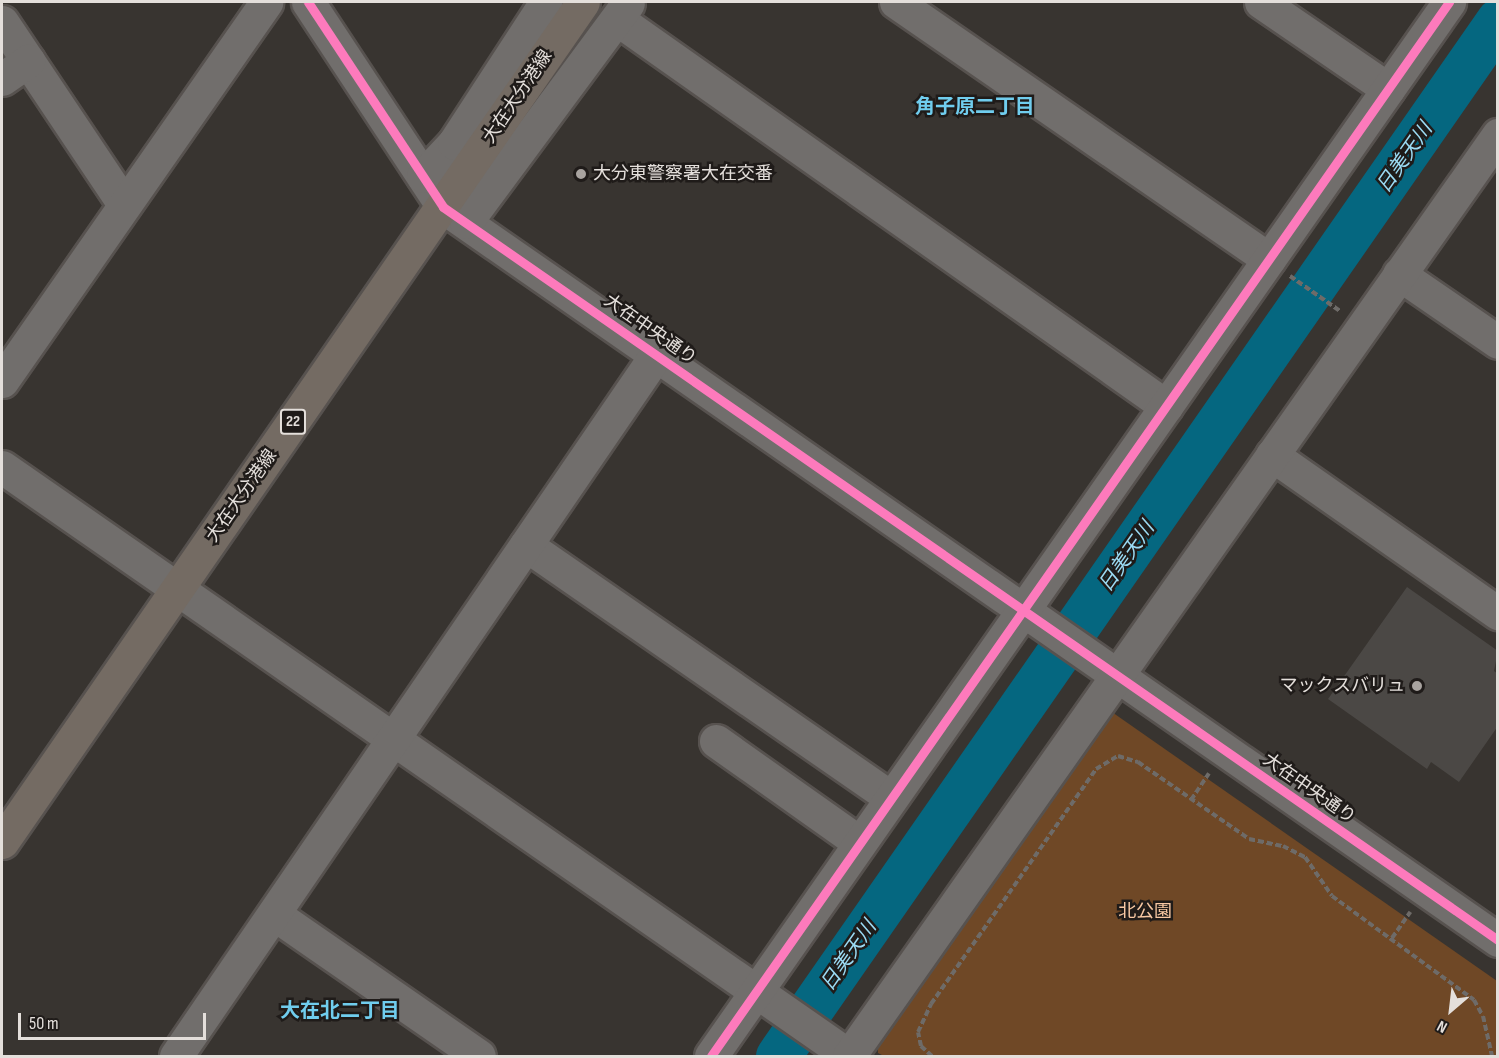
<!DOCTYPE html>
<html>
<head>
<meta charset="utf-8">
<style>
	body { margin:0 }
	#map { position:relative; width:1499px; height:1058px; overflow:hidden; background:#383430; font-family:"Sofia Sans Condensed","Noto Sans JP",sans-serif }
	div>[style] { position:absolute }
	.green>* { inset:0; background:#6f4826 }
	.river>* { height:45px; margin:-22.5px; padding:0 22.5px; transform-origin:22.5px; border-radius:22.5px; background:#056780 }
	.building>* { inset:0; background:#4b4845 }
	.path>* { height:4px; margin-top:-2px; transform-origin:0; background:repeating-linear-gradient(90deg,#6e6b68 0 6px,transparent 0 9px) }
	.roads { filter:drop-shadow(2px 0 #57524f) drop-shadow(-2px 0 #57524f) drop-shadow(0 2px #57524f) drop-shadow(0 -2px #57524f) }
	.minor>* { height:33px; margin:-16.5px; padding:0 16.5px; transform-origin:16.5px; border-radius:16.5px; background:#716e6c }
	.major>* { height:33px; margin:-16.5px; padding:0 16.5px; transform-origin:16.5px; border-radius:16.5px; background:#746b63 }
	.cycleway>* { height:9px; margin:-4.5px; padding:0 4.5px; transform-origin:4.5px; border-radius:4.5px; background:#fd7abc }
	.dots>* { width:16px; height:16px; translate:-50% -50%; box-sizing:border-box; border:3px solid #1f1b19; border-radius:50% }
	span { translate:-50% -50%; white-space:nowrap; text-align:center; line-height:1.15; -webkit-text-stroke:5px #1f1b19; paint-order:stroke }
	.shield-label span { padding:2px 4px; background:#1f1b19; border:2px solid; border-radius:4px; -webkit-text-stroke-width:0 }
	.shield-label { font-size:16px; color:#e4dfdb; font-weight:700 }
	.street-label { font-size:18px; color:#e4dfdb }
	.poi-label { font-size:18px; color:#e4dfdb }
	.left { translate:0 -50%; text-align:left }
	.right { translate:-100% -50%; text-align:right }
	.park-label { font-size:18px; color:#f8c8a3 }
	.neighbourhood-label { font-size:20px; color:#70cdee; font-weight:700 }
	.water-label { font-size:20px; color:#9bdbf4; font-style:italic }
	.frame { position:absolute; inset:0; border:3px solid #e4dfdb; pointer-events:none }
	.north { position:absolute; left:1421px; top:980px; width:60px; height:60px; -webkit-text-stroke:4px #1f1b19; paint-order:stroke; rotate:208deg; font-size:16px; font-weight:700; line-height:24px; text-align:center; color:#e4dfdb }
	.north::after { content:''; display:block; margin:auto; width:21px; height:27px; background:#e4dfdb; clip-path:polygon(50% 0,100% 100%,50% 72%,0 100%) }
	.scale { position:absolute; left:18px; top:1013px; width:188px; height:27px; box-sizing:border-box; border:3px solid #e4dfdb; border-top:0; padding-left:8px; font-size:18px; line-height:21px; white-space:nowrap; color:#e4dfdb; -webkit-text-stroke:4px #1f1b19; paint-order:stroke }
</style>
</head>
<body>
<div id="map">
	<div class="green">
		<i style="clip-path:polygon(1109px 710px,1497px 981px,1497px 1056px,884px 1056px,878px 1053px,878px 1040px)"></i>
	</div>
	<div class="river">
		<i style="left:778px;top:1056px;width:1261px;rotate:-55.18deg"></i>
	</div>
	<div class="building">
		<i style="clip-path:polygon(1407px 587px,1498px 651px,1494px 671px,1498px 674px,1498px 726px,1459px 782px,1431px 762px,1427px 769px,1328px 699px)"></i>
	</div>
	<div class="path">
		<i style="left:1290px;top:276px;width:61px;rotate:35deg"></i>
		<i style="left:1191px;top:800px;width:32px;rotate:-56deg"></i>
		<i style="left:1392px;top:938px;width:32px;rotate:-55deg"></i>
		<i style="left:932px;top:1056px;width:15px;rotate:-138deg"></i>
		<i style="left:921px;top:1046px;width:14px;rotate:-102deg"></i>
		<i style="left:918px;top:1032px;width:31px;rotate:-65deg"></i>
		<i style="left:931px;top:1004px;width:287px;rotate:-54.9deg"></i>
		<i style="left:1096px;top:769px;width:26px;rotate:-31deg"></i>
		<i style="left:1118px;top:756px;width:21px;rotate:17deg"></i>
		<i style="left:1138px;top:762px;width:135px;rotate:34.7deg"></i>
		<i style="left:1249px;top:839px;width:35px;rotate:12deg"></i>
		<i style="left:1283px;top:846px;width:25px;rotate:27deg"></i>
		<i style="left:1305px;top:857px;width:47px;rotate:55.3deg"></i>
		<i style="left:1332px;top:896px;width:176px;rotate:36.2deg"></i>
		<i style="left:1474px;top:1000px;width:18px;rotate:61deg"></i>
		<i style="left:1483px;top:1016px;width:41px;rotate:77.3deg"></i>
	</div>
	<div class="roads">
		<div class="minor">
			<i style="left:308px;top:2px;width:245px;rotate:56.6deg"></i>
			<i style="left:443px;top:207px;width:1285px;rotate:34.79deg"></i>
			<i style="left:896px;top:2px;width:453px;rotate:34.6deg"></i>
			<i style="left:1261px;top:2px;width:154px;rotate:34.4deg"></i>
			<i style="left:617px;top:19px;width:672px;rotate:35.18deg"></i>
			<i style="left:2px;top:22px;width:219px;rotate:56.2deg"></i>
			<i style="left:2px;top:79px;width:32px;rotate:-35deg"></i>
			<i style="left:423px;top:176px;width:45px;rotate:-46.8deg"></i>
			<i style="left:454px;top:143px;width:168px;rotate:-56.9deg"></i>
			<i style="left:466px;top:222px;width:272px;rotate:-53.5deg"></i>
			<i style="left:1399px;top:274px;width:120px;rotate:34.5deg"></i>
			<i style="left:2px;top:381px;width:462px;rotate:-55.1deg"></i>
			<i style="left:1272px;top:455px;width:276px;rotate:35deg"></i>
			<i style="left:2px;top:467px;width:1032px;rotate:34.81deg"></i>
			<i style="left:526px;top:545px;width:444px;rotate:34.7deg"></i>
			<i style="left:716px;top:741px;width:176px;rotate:35.3deg"></i>
			<i style="left:274px;top:914px;width:249px;rotate:34.7deg"></i>
			<i style="left:176px;top:1056px;width:850px;rotate:-55.6deg"></i>
			<i style="left:711px;top:1056px;width:1287px;rotate:-55deg"></i>
			<i style="left:849px;top:1056px;width:1127px;rotate:-54.83deg"></i>
		</div>
		<div class="major">
			<i style="left:2px;top:842px;width:1021px;rotate:-55.33deg"></i>
		</div>
	</div>
	<div class="cycleway">
		<i style="left:308px;top:2px;width:245px;rotate:56.6deg"></i>
		<i style="left:443px;top:207px;width:1285px;rotate:34.79deg"></i>
		<i style="left:711px;top:1056px;width:1287px;rotate:-55deg"></i>
	</div>
	<div class="dots">
		<i style="left:581px;top:174px;background:#a8a39f"></i>
		<i style="left:1417px;top:686px;background:#a8a39f"></i>
	</div>
	<div class="shield-label">
		<span style="left:293px;top:422px">22</span>
	</div>
	<div class="street-label">
		<span style="left:518px;top:97px;rotate:-56deg">大在大分港線</span>
		<span style="left:650px;top:330px;rotate:35deg">大在中央通り</span>
		<span style="left:242px;top:496px;rotate:-55deg">大在大分港線</span>
		<span style="left:1309px;top:789px;rotate:35deg">大在中央通り</span>
	</div>
	<div class="poi-label">
		<span class="left" style="left:593px;top:174px">大分東警察署大在交番</span>
		<span class="right" style="left:1405px;top:686px">マックスバリュ</span>
	</div>
	<div class="park-label">
		<span style="left:1145px;top:912px">北公園</span>
	</div>
	<div class="neighbourhood-label">
		<span style="left:975px;top:107px">角子原二丁目</span>
		<span style="left:340px;top:1011px">大在北二丁目</span>
	</div>
	<div class="water-label">
		<span style="left:1405px;top:158px;rotate:-55deg">日美天川</span>
		<span style="left:1127px;top:557px;rotate:-55deg">日美天川</span>
		<span style="left:849px;top:956px;rotate:-55deg">日美天川</span>
	</div>
	<div class="frame"></div>
	<div class="north">N</div>
	<div class="scale">50 m</div>
</div>
</body>
</html>
